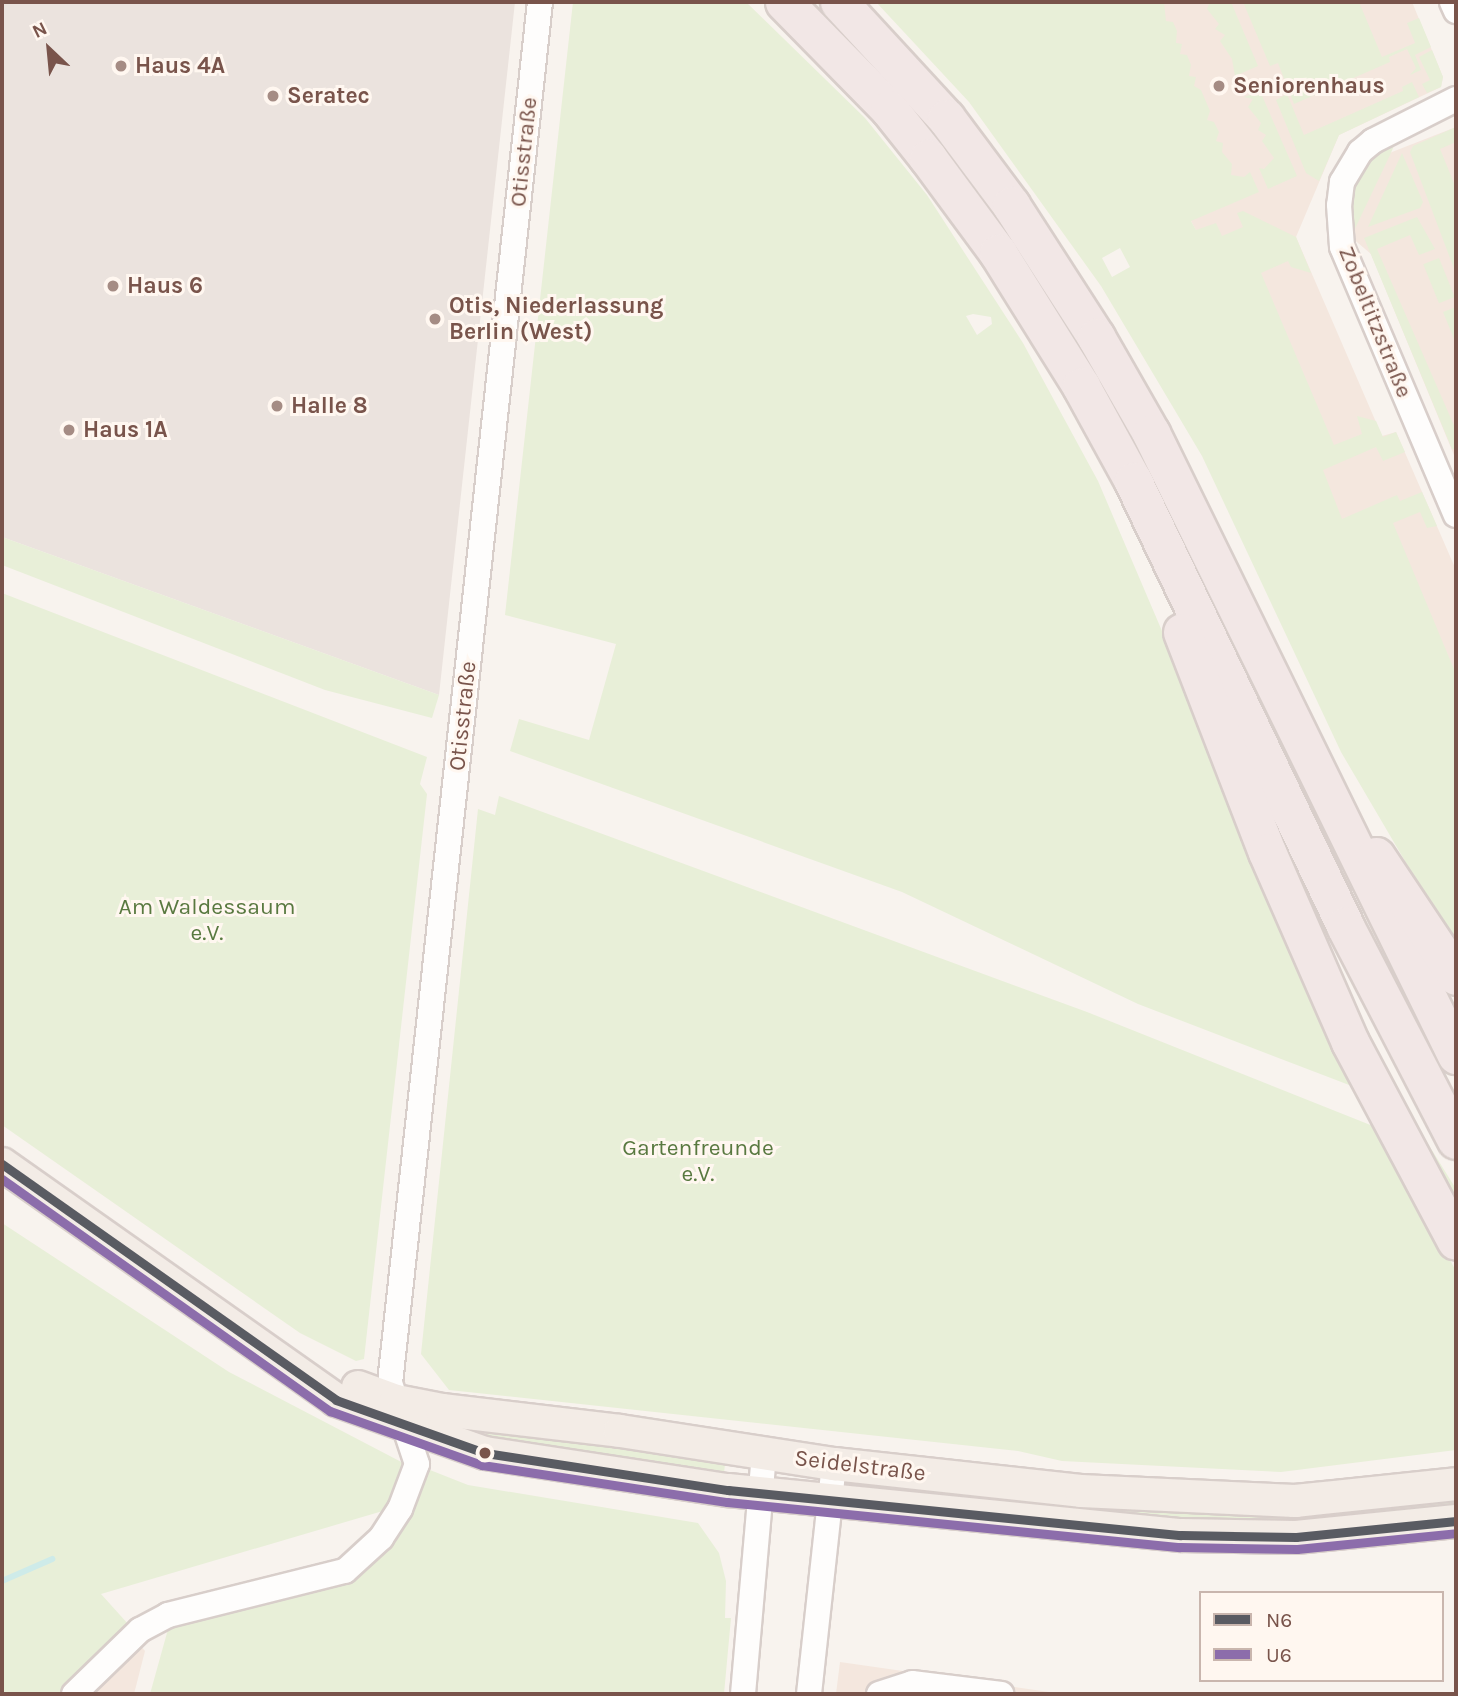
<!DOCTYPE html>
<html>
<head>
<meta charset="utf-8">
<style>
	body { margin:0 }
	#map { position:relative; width:1458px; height:1696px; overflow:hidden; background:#f8f3ee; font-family:Karla,sans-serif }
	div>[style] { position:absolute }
	.residential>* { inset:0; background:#f4e7de }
	.industrial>* { inset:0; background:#ebe3de }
	.green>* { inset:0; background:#e8efd8; transform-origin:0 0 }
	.stream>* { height:6px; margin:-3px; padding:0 3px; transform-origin:3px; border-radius:3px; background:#ceebe9 }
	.roads { filter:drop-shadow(2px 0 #d8ceca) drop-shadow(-2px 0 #d8ceca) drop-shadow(0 2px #d8ceca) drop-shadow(0 -2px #d8ceca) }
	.minor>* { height:24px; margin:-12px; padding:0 12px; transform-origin:12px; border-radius:12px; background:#fefdfc }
	.major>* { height:32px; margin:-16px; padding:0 16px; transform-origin:16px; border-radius:16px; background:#f3ece6 }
	.highway>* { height:37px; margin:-18.5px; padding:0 18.5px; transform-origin:18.5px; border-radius:18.5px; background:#f2e7e6 }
	.bus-1>* { height:9px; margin:-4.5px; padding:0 4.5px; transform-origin:4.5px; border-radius:4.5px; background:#595b62 }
	.bus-2>* { height:9px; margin:-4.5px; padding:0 4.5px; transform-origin:4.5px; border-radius:4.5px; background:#8c6dab }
	.dots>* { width:19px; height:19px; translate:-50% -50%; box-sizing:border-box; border:4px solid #fff7f0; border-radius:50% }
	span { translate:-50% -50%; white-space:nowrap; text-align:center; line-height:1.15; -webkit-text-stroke:6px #fff7f0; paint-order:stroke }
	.poi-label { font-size:23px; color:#79544b; font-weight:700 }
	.left { translate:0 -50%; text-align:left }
	.street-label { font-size:23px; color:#79544b }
	.park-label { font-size:23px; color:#597940 }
	.frame { position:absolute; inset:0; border:4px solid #79544b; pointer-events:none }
	.legend { position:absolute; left:1199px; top:1591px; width:245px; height:91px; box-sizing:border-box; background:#fff7f0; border:2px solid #c9b6ae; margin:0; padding:9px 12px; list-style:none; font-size:21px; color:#79544b }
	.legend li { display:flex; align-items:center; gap:14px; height:35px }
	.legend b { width:35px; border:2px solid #c9b6ae }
	.north { position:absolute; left:14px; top:14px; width:70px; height:70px; -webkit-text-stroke:5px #fff7f0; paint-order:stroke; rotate:334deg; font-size:19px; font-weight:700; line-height:28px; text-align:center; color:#79544b }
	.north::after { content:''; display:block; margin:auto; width:24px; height:32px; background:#79544b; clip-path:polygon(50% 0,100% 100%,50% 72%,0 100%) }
</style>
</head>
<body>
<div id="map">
	<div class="residential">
		<i style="clip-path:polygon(1134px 2px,1412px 2px,1443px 77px,1441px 87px,1339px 135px,1296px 237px,1382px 436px,1396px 432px,1456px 570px,1456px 749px,1160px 159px)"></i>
		<i style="clip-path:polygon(1456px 127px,1456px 460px,1371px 254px,1351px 237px,1369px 161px)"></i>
		<i style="clip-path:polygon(140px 1645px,145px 1651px,134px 1694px,85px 1694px)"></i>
		<i style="clip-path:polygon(840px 1662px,1063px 1694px,836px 1694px)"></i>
	</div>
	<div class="industrial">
		<i style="clip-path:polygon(2px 2px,515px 2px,439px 695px,2px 537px)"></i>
	</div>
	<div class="green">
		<i style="clip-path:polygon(evenodd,573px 2px,746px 2px,865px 118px,927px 195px,1023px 343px,1098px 481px,1357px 1088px,1138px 1004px,902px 892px,510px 751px,519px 719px,589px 740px,616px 644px,505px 615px,573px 2px,973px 314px,991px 317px,992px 324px,977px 335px,966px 316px,973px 314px)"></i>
		<i style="clip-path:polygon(evenodd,876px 2px,1164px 2px,1166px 21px,1173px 22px,1177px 31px,1176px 43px,1182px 44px,1180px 54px,1187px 55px,1191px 65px,1189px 76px,1196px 77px,1194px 86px,1201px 90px,1210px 111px,1207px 120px,1214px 122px,1219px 132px,1216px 141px,1223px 143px,1222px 152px,1232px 164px,1231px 175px,1244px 177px,1250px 172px,1259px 192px,1191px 221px,1196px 230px,1216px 223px,1222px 236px,1243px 227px,1237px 213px,1243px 211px,1296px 237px,1311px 273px,1291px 267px,1288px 261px,1261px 273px,1334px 445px,1362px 434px,1357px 416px,1376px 421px,1383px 437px,1396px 432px,1405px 452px,1383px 461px,1376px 447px,1323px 470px,1342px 519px,1397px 495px,1400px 501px,1422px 492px,1437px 526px,1427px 528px,1420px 512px,1393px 523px,1456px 674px,1456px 948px,1341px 752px,1202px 456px,1101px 286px,969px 102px,876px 2px,1120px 248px,1130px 267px,1112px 277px,1102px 258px,1120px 248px)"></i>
		<i style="clip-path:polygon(1210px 2px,1231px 2px,1258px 66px,1235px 76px,1232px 59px,1220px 41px,1225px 35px,1215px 29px,1219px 24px,1207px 9px)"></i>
		<i style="clip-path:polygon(1243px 2px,1359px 2px,1382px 57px,1415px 43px,1407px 23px,1419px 18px,1431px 47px,1415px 55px,1421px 70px,1410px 75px,1416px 68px,1407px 49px,1389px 57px,1390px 62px,1294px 104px,1278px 63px,1270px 66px)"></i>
		<i style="clip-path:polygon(1432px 50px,1443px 77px,1441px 87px,1427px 93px,1422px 84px,1430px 80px,1419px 57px)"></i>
		<i style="clip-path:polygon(1412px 82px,1419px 97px,1339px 135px,1319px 181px,1306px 173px,1276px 100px,1287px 94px,1304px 135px,1403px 91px,1402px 87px)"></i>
		<i style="clip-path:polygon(1260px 91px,1297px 176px,1268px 189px,1259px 168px,1264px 169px,1274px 158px,1262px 141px,1266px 135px,1258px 130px,1261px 123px,1248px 107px,1253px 99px,1244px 97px)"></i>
		<i style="clip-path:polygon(1456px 127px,1456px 142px,1440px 149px,1456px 188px,1456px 274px,1410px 152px,1413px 146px)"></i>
		<i style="clip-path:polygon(1397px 139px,1390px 155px,1351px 237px,1348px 224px,1354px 181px,1369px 161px)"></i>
		<i style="clip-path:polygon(1402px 153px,1423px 202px,1420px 208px,1368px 227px)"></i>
		<i style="clip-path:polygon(1417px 217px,1435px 249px,1419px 255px,1410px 235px,1377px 249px,1456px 430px,1456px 449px,1452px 449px,1364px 238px)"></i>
		<i style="left:1439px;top:258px;width:42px;height:17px;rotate:68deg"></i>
		<i style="clip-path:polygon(1456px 307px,1456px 344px,1443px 312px)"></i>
		<i style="clip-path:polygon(2px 537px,439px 695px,432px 718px,325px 690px,2px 565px)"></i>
		<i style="clip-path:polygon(2px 593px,427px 757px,420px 784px,427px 794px,364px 1359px,356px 1361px,300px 1333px,2px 1125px)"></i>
		<i style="clip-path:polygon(499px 796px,1087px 1012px,1378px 1128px,1456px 1271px,1456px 1450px,1281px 1472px,1062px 1461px,1018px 1451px,449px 1390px,421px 1354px,478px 809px,495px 815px)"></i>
		<i style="clip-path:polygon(1334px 964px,1412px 1118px,1456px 1189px,1456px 1217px,1420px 1155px)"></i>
		<i style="clip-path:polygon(2px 1223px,229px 1372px,409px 1466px,393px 1508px,101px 1594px,129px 1625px,63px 1694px,2px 1694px)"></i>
		<i style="clip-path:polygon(485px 1429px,726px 1457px,723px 1480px,507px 1446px,487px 1436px)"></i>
		<i style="clip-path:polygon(430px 1470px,468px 1485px,698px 1523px,719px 1553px,726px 1581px,725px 1618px,731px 1618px,724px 1694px,150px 1694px,170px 1622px,333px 1584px)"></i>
		<i style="clip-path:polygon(880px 1485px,1235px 1516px,1325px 1514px,1456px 1498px,1456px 1510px,1288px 1527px,879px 1497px)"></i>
	</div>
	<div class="stream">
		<i style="left:2px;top:1581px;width:55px;rotate:-23.7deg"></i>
	</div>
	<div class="roads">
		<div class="minor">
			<i style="left:1452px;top:2px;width:10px;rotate:66deg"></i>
			<i style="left:1456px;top:99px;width:93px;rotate:153.2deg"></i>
			<i style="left:1373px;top:141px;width:17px;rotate:140deg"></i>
			<i style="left:1360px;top:152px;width:35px;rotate:121deg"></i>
			<i style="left:1342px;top:182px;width:23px;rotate:97deg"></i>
			<i style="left:1339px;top:205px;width:42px;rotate:85.9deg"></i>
			<i style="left:1342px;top:247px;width:291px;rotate:67deg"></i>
			<i style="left:74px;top:1694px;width:92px;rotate:-44.1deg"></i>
			<i style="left:140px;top:1630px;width:32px;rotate:-28deg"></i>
			<i style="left:168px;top:1615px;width:182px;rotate:-14deg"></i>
			<i style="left:345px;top:1571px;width:49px;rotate:-42.5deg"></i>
			<i style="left:381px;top:1538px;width:35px;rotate:-57deg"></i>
			<i style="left:400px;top:1509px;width:48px;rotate:-69.3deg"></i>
			<i style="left:417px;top:1464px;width:85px;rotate:-108.4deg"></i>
			<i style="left:390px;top:1383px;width:1389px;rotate:-83.8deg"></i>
			<i style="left:743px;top:1694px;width:242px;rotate:-85deg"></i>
			<i style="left:809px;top:1694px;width:231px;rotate:-83.8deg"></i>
			<i style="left:879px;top:1694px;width:35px;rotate:-18deg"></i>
			<i style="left:912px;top:1683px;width:90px;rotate:7deg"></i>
		</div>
		<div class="major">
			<i style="left:2px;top:1164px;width:409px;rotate:35.2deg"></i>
			<i style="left:336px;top:1400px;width:158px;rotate:19.6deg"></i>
			<i style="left:485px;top:1453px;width:246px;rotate:8.7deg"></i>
			<i style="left:728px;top:1490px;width:455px;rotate:5.7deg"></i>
			<i style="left:1181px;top:1535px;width:115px;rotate:1deg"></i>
			<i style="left:1296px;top:1537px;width:161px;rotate:-5.7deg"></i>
			<i style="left:358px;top:1387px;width:40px;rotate:20.2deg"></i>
			<i style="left:396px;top:1401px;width:47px;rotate:11.1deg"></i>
			<i style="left:442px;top:1410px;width:179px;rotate:6.7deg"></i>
			<i style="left:620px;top:1431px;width:217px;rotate:8.8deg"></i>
			<i style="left:834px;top:1464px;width:248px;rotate:6.2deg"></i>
			<i style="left:1081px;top:1491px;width:214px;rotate:2.7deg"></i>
			<i style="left:1295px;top:1501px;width:162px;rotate:-6deg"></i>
		</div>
		<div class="highway">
			<i style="left:784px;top:2px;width:150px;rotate:45.5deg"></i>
			<i style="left:889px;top:109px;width:63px;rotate:51.5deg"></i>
			<i style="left:928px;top:158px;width:118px;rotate:53.6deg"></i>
			<i style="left:998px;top:253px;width:157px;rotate:58deg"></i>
			<i style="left:1081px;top:386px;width:108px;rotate:61.3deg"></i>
			<i style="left:1133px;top:481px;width:493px;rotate:64.5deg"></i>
			<i style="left:1345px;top:926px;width:241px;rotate:62.6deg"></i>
			<i style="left:839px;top:2px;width:158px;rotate:47.3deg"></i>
			<i style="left:946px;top:118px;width:109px;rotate:53.2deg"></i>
			<i style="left:1011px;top:205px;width:157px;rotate:57.2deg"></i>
			<i style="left:1096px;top:337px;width:111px;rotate:60.2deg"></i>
			<i style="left:1151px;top:433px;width:693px;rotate:63.88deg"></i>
			<i style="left:1182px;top:632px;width:236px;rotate:68.9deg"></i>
			<i style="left:1267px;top:852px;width:207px;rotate:66.4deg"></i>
			<i style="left:1350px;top:1042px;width:225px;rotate:62deg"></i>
			<i style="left:1376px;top:856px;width:144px;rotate:56.3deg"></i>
		</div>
	</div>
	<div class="bus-1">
		<i style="left:2px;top:1164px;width:409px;rotate:35.2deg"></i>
		<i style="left:336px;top:1400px;width:158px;rotate:19.6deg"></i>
		<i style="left:485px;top:1453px;width:246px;rotate:8.7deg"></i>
		<i style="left:728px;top:1490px;width:455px;rotate:5.7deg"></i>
		<i style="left:1181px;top:1535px;width:115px;rotate:1deg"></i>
		<i style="left:1296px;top:1537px;width:161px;rotate:-5.7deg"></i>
	</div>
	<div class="bus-2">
		<i style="left:2px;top:1179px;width:402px;rotate:35.3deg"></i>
		<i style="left:330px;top:1411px;width:161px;rotate:19.6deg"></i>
		<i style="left:482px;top:1465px;width:248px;rotate:8.6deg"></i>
		<i style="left:727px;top:1502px;width:455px;rotate:5.7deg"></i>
		<i style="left:1180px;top:1547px;width:117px;rotate:1deg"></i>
		<i style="left:1297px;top:1549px;width:160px;rotate:-5.7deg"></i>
	</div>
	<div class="dots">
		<i style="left:121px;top:66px;background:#a58c84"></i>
		<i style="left:1219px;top:86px;background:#a58c84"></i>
		<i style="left:273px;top:96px;background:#a58c84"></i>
		<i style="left:113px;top:286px;background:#a58c84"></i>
		<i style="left:435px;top:319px;background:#a58c84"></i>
		<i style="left:277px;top:406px;background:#a58c84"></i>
		<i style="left:69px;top:430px;background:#a58c84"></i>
		<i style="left:485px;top:1453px;background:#79544b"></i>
	</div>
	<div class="poi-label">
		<span class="left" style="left:135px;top:66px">Haus 4A</span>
		<span class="left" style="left:1233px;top:86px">Seniorenhaus</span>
		<span class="left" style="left:287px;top:96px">Seratec</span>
		<span class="left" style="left:127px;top:286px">Haus 6</span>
		<span class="left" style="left:449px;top:319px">Otis, Niederlassung<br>Berlin (West)</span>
		<span class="left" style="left:291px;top:406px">Halle 8</span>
		<span class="left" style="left:83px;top:430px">Haus 1A</span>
	</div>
	<div class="street-label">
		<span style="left:524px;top:152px;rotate:-84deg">Otisstraße</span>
		<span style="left:1375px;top:322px;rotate:68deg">Zobeltitzstraße</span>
		<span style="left:463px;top:716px;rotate:-84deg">Otisstraße</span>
		<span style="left:860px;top:1466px;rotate:7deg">Seidelstraße</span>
	</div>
	<div class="park-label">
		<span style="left:207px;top:920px">Am Waldessaum<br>e.V.</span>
		<span style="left:698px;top:1161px">Gartenfreunde<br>e.V.</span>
	</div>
	<div class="frame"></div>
	<ul class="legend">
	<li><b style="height:9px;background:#595b62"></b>N6</li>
	<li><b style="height:9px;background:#8c6dab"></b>U6</li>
	</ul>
	<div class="north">N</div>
</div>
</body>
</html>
